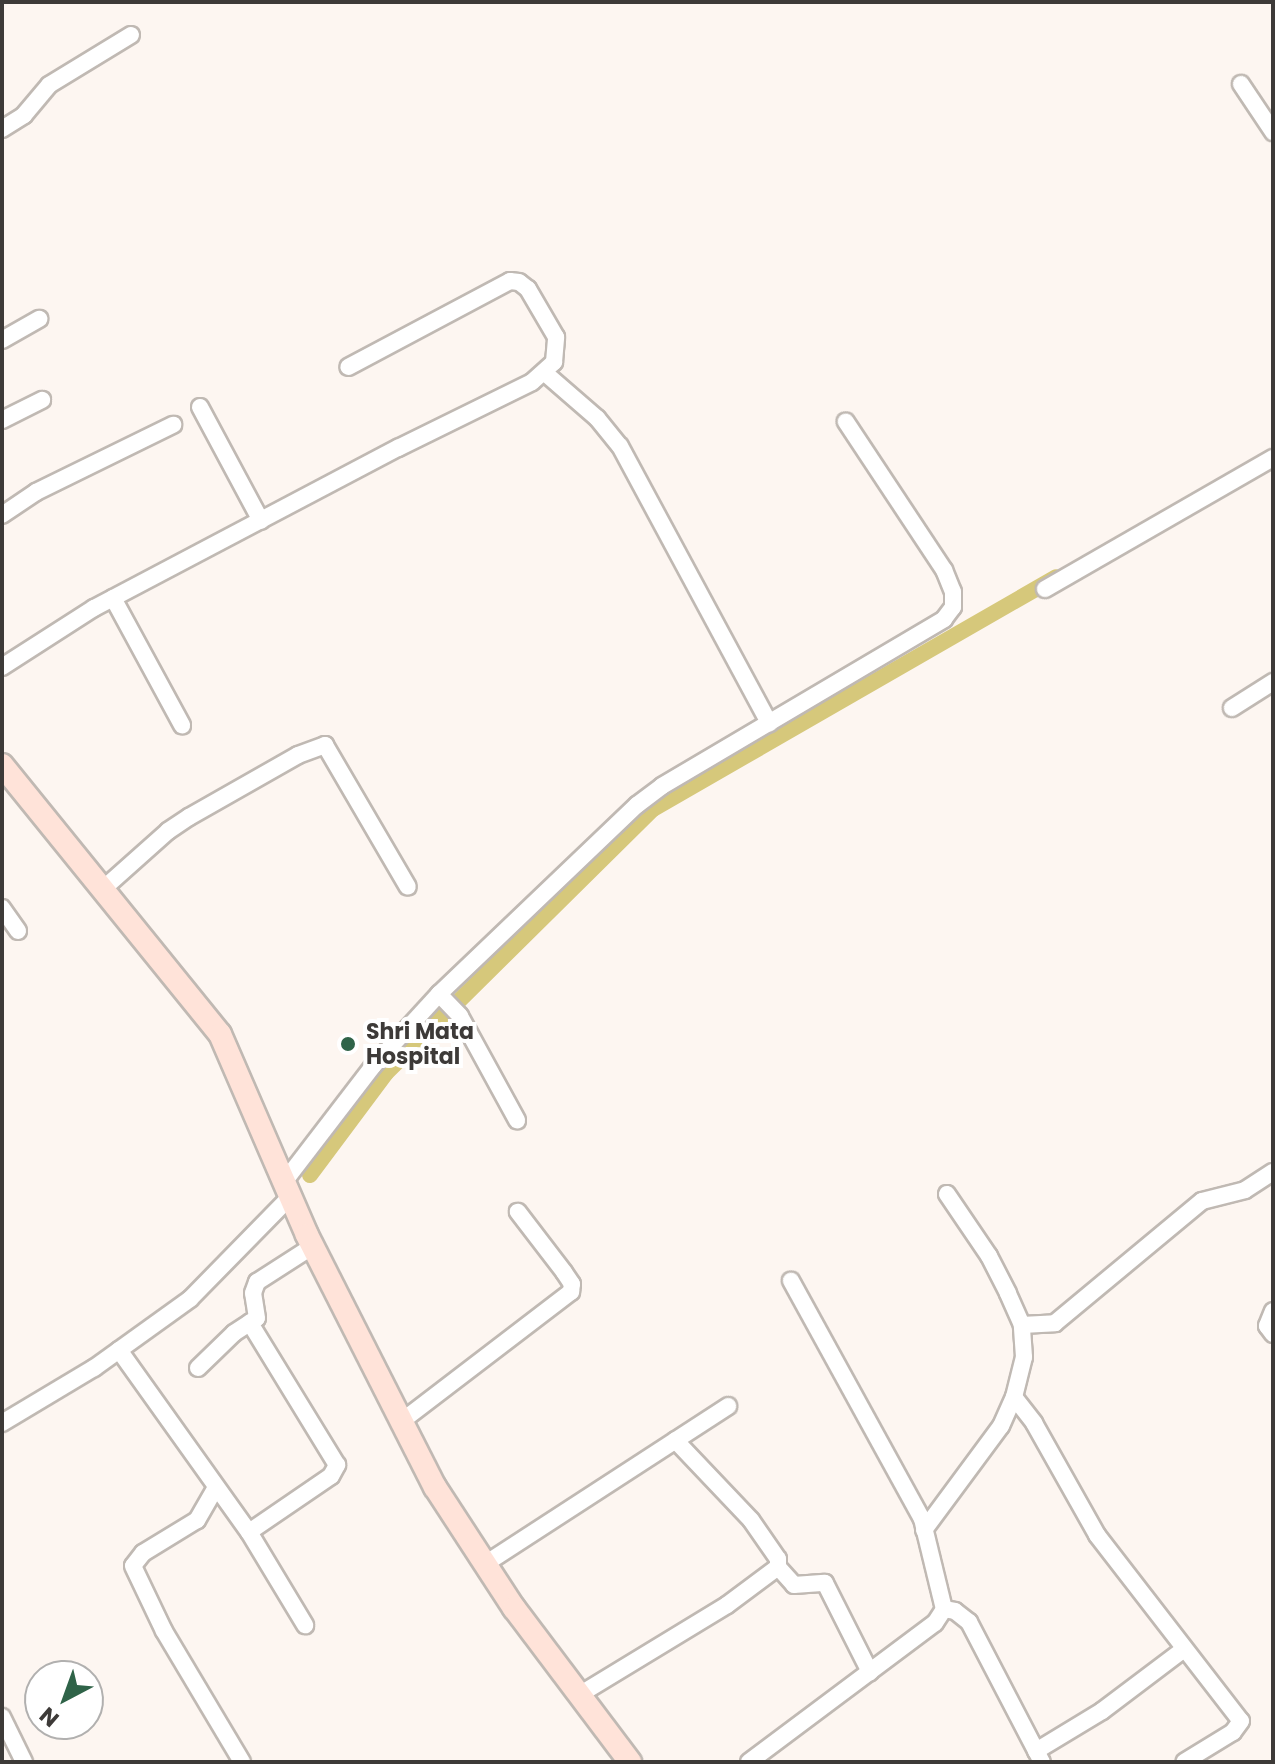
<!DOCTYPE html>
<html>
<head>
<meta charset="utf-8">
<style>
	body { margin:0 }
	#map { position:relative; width:1275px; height:1764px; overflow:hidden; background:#fdf6f1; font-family:Poppins,sans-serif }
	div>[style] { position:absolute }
	.canal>* { height:16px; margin:-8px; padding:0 8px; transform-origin:8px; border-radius:8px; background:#d6c87b }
	.roads { filter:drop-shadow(2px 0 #c0b9b3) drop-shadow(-2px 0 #c0b9b3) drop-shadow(0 2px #c0b9b3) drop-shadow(0 -2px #c0b9b3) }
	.street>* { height:16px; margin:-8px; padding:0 8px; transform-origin:8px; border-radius:8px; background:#fff }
	.secondary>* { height:22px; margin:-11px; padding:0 11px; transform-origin:11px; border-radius:11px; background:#ffe3d9 }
	.dots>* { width:22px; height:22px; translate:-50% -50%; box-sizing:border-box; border:4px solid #fff; border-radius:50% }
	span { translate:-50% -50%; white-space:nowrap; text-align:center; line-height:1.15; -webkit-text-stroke:8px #fff; paint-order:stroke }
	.poi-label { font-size:22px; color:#3d3a38; font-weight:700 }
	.left { translate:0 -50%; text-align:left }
	.frame { position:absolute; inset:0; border:4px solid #3d3a38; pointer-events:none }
	.north { position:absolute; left:24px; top:1660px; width:80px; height:80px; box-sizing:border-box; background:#fff; border:2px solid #b1b0af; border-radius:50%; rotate:221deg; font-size:22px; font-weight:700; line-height:32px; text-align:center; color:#3d3a38 }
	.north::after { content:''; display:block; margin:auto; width:28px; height:36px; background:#2f6348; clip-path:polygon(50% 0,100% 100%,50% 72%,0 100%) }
</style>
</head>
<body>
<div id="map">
	<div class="canal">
		<i style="left:310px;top:1175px;width:127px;rotate:-53.3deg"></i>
		<i style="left:386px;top:1073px;width:375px;rotate:-44.7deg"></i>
		<i style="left:653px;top:809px;width:465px;rotate:-29.9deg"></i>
	</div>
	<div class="roads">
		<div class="street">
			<i style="left:1241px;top:84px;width:58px;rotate:56.3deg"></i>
			<i style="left:2px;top:129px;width:26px;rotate:-32deg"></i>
			<i style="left:24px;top:115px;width:39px;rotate:-50deg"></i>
			<i style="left:49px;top:85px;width:96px;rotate:-31.4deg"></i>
			<i style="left:2px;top:340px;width:43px;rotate:-29.6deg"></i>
			<i style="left:545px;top:373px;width:69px;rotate:40.9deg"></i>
			<i style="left:597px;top:418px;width:36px;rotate:51deg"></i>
			<i style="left:620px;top:446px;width:315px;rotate:61.7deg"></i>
			<i style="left:200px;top:407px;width:129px;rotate:61.8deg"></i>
			<i style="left:2px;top:420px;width:45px;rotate:-26.6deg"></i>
			<i style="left:2px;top:515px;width:41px;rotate:-34.1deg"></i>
			<i style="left:36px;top:492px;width:153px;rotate:-26.1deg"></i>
			<i style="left:1045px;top:589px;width:263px;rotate:-29.9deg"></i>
			<i style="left:113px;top:598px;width:145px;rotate:61.5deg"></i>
			<i style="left:2px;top:667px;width:109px;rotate:-32.7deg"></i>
			<i style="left:94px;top:608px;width:344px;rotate:-27.8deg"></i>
			<i style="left:398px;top:448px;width:149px;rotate:-26.2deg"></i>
			<i style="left:532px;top:382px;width:30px;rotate:-42deg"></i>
			<i style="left:554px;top:362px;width:25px;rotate:-85deg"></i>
			<i style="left:556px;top:337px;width:56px;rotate:-120.3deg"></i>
			<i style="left:528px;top:289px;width:11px;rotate:-142deg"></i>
			<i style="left:519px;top:282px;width:9px;rotate:-174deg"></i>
			<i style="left:510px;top:281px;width:183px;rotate:152deg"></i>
			<i style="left:1232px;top:708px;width:49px;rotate:-32.4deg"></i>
			<i style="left:103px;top:889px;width:87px;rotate:-41.7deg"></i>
			<i style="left:168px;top:831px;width:25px;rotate:-34deg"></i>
			<i style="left:189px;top:817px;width:125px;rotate:-29.6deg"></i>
			<i style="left:298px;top:755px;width:29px;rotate:-20deg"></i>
			<i style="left:325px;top:745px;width:164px;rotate:59.7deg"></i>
			<i style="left:2px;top:908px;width:28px;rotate:55deg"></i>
			<i style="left:439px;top:994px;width:30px;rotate:46deg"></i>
			<i style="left:460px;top:1016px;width:119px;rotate:61.3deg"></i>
			<i style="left:284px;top:1182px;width:146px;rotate:-52.5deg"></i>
			<i style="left:373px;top:1066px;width:98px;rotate:-47.5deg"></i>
			<i style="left:439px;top:994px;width:274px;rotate:-43.7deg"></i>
			<i style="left:637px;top:805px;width:31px;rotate:-37deg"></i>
			<i style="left:662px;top:786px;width:328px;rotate:-30.6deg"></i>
			<i style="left:944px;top:619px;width:15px;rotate:-53deg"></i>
			<i style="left:953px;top:607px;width:15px;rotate:-90deg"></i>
			<i style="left:953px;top:592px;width:24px;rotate:-112deg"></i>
			<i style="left:944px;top:570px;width:178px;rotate:-123.5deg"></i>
			<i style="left:1273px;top:1311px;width:16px;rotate:112deg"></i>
			<i style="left:1267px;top:1326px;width:10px;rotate:53deg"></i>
			<i style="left:1022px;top:1325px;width:33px;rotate:-3deg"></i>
			<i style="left:1055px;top:1323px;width:191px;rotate:-39.7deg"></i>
			<i style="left:1202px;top:1201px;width:44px;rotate:-14.3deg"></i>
			<i style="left:1245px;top:1190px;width:33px;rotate:-33deg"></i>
			<i style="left:119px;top:1350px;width:224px;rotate:54.5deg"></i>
			<i style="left:249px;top:1532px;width:109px;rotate:58.9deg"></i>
			<i style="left:198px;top:1368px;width:50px;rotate:-44.2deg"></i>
			<i style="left:234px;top:1333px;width:27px;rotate:-33deg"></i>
			<i style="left:257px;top:1318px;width:25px;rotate:-99deg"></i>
			<i style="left:253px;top:1293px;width:12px;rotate:-70deg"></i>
			<i style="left:257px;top:1282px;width:67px;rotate:-32.7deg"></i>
			<i style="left:1014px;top:1397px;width:33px;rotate:52deg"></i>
			<i style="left:1034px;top:1423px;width:129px;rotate:60.6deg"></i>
			<i style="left:1097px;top:1535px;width:235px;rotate:52.3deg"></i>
			<i style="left:1241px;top:1721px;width:14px;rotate:126deg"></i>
			<i style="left:1233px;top:1732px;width:57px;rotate:148.5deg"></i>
			<i style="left:402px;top:1421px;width:213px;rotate:-37.4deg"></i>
			<i style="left:571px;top:1292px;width:8px;rotate:-83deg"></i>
			<i style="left:572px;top:1284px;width:14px;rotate:-124deg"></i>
			<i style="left:564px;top:1272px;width:76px;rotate:-127.5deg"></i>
			<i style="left:2px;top:1423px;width:107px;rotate:-30.9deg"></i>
			<i style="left:94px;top:1368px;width:118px;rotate:-35.7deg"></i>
			<i style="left:190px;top:1299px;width:143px;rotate:-45.6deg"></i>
			<i style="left:215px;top:1489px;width:36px;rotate:120deg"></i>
			<i style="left:197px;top:1520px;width:63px;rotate:148.6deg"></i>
			<i style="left:143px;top:1553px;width:16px;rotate:128deg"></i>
			<i style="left:133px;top:1566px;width:72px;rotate:64.5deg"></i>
			<i style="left:164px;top:1631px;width:152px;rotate:59.2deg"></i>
			<i style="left:924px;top:1530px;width:129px;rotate:-53.5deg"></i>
			<i style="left:1001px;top:1426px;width:32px;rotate:-66deg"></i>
			<i style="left:1014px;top:1397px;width:41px;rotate:-76deg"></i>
			<i style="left:1024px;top:1357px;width:32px;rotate:-94deg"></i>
			<i style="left:1022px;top:1325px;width:35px;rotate:-114deg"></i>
			<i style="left:1008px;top:1293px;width:42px;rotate:-117.2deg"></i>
			<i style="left:989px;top:1256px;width:75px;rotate:-124.1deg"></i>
			<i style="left:249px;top:1532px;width:99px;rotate:-34.3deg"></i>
			<i style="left:331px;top:1476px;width:13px;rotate:-61deg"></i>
			<i style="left:337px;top:1465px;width:167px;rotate:-121.5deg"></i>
			<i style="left:485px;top:1564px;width:290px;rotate:-33deg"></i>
			<i style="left:778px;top:1567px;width:24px;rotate:48deg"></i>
			<i style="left:794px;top:1585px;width:31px;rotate:-4deg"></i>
			<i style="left:825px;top:1583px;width:100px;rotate:63.2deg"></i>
			<i style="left:944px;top:1609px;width:11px;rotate:10deg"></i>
			<i style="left:955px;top:1611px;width:18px;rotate:38deg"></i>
			<i style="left:969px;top:1622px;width:158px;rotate:62.5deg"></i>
			<i style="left:579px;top:1695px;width:173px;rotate:-31.3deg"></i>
			<i style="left:727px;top:1605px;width:64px;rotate:-36.7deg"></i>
			<i style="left:778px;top:1567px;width:8px;rotate:-90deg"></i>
			<i style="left:778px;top:1559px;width:47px;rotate:-124.7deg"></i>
			<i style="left:751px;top:1520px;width:110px;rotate:-133.5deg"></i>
			<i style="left:2px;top:1717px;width:50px;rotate:63.9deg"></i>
			<i style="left:1036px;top:1751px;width:77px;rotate:-31.2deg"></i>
			<i style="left:1102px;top:1711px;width:101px;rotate:-37deg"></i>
			<i style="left:749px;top:1762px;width:232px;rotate:-36.8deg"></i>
			<i style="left:935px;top:1623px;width:17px;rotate:-57deg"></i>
			<i style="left:944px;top:1609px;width:93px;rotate:-103.7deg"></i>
			<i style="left:922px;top:1519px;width:272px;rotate:-118.8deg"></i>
		</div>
		<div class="secondary">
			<i style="left:2px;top:765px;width:346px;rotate:51deg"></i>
			<i style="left:220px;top:1034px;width:219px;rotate:66.6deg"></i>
			<i style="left:307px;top:1235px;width:283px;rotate:63.1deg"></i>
			<i style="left:435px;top:1487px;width:145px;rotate:56.9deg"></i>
			<i style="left:514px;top:1608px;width:193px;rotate:53deg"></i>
		</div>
	</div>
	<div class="dots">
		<i style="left:348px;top:1044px;background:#2f6348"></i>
	</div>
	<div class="poi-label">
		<span class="left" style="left:366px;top:1044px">Shri Mata<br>Hospital</span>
	</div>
	<div class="frame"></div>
	<div class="north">N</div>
</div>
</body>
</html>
